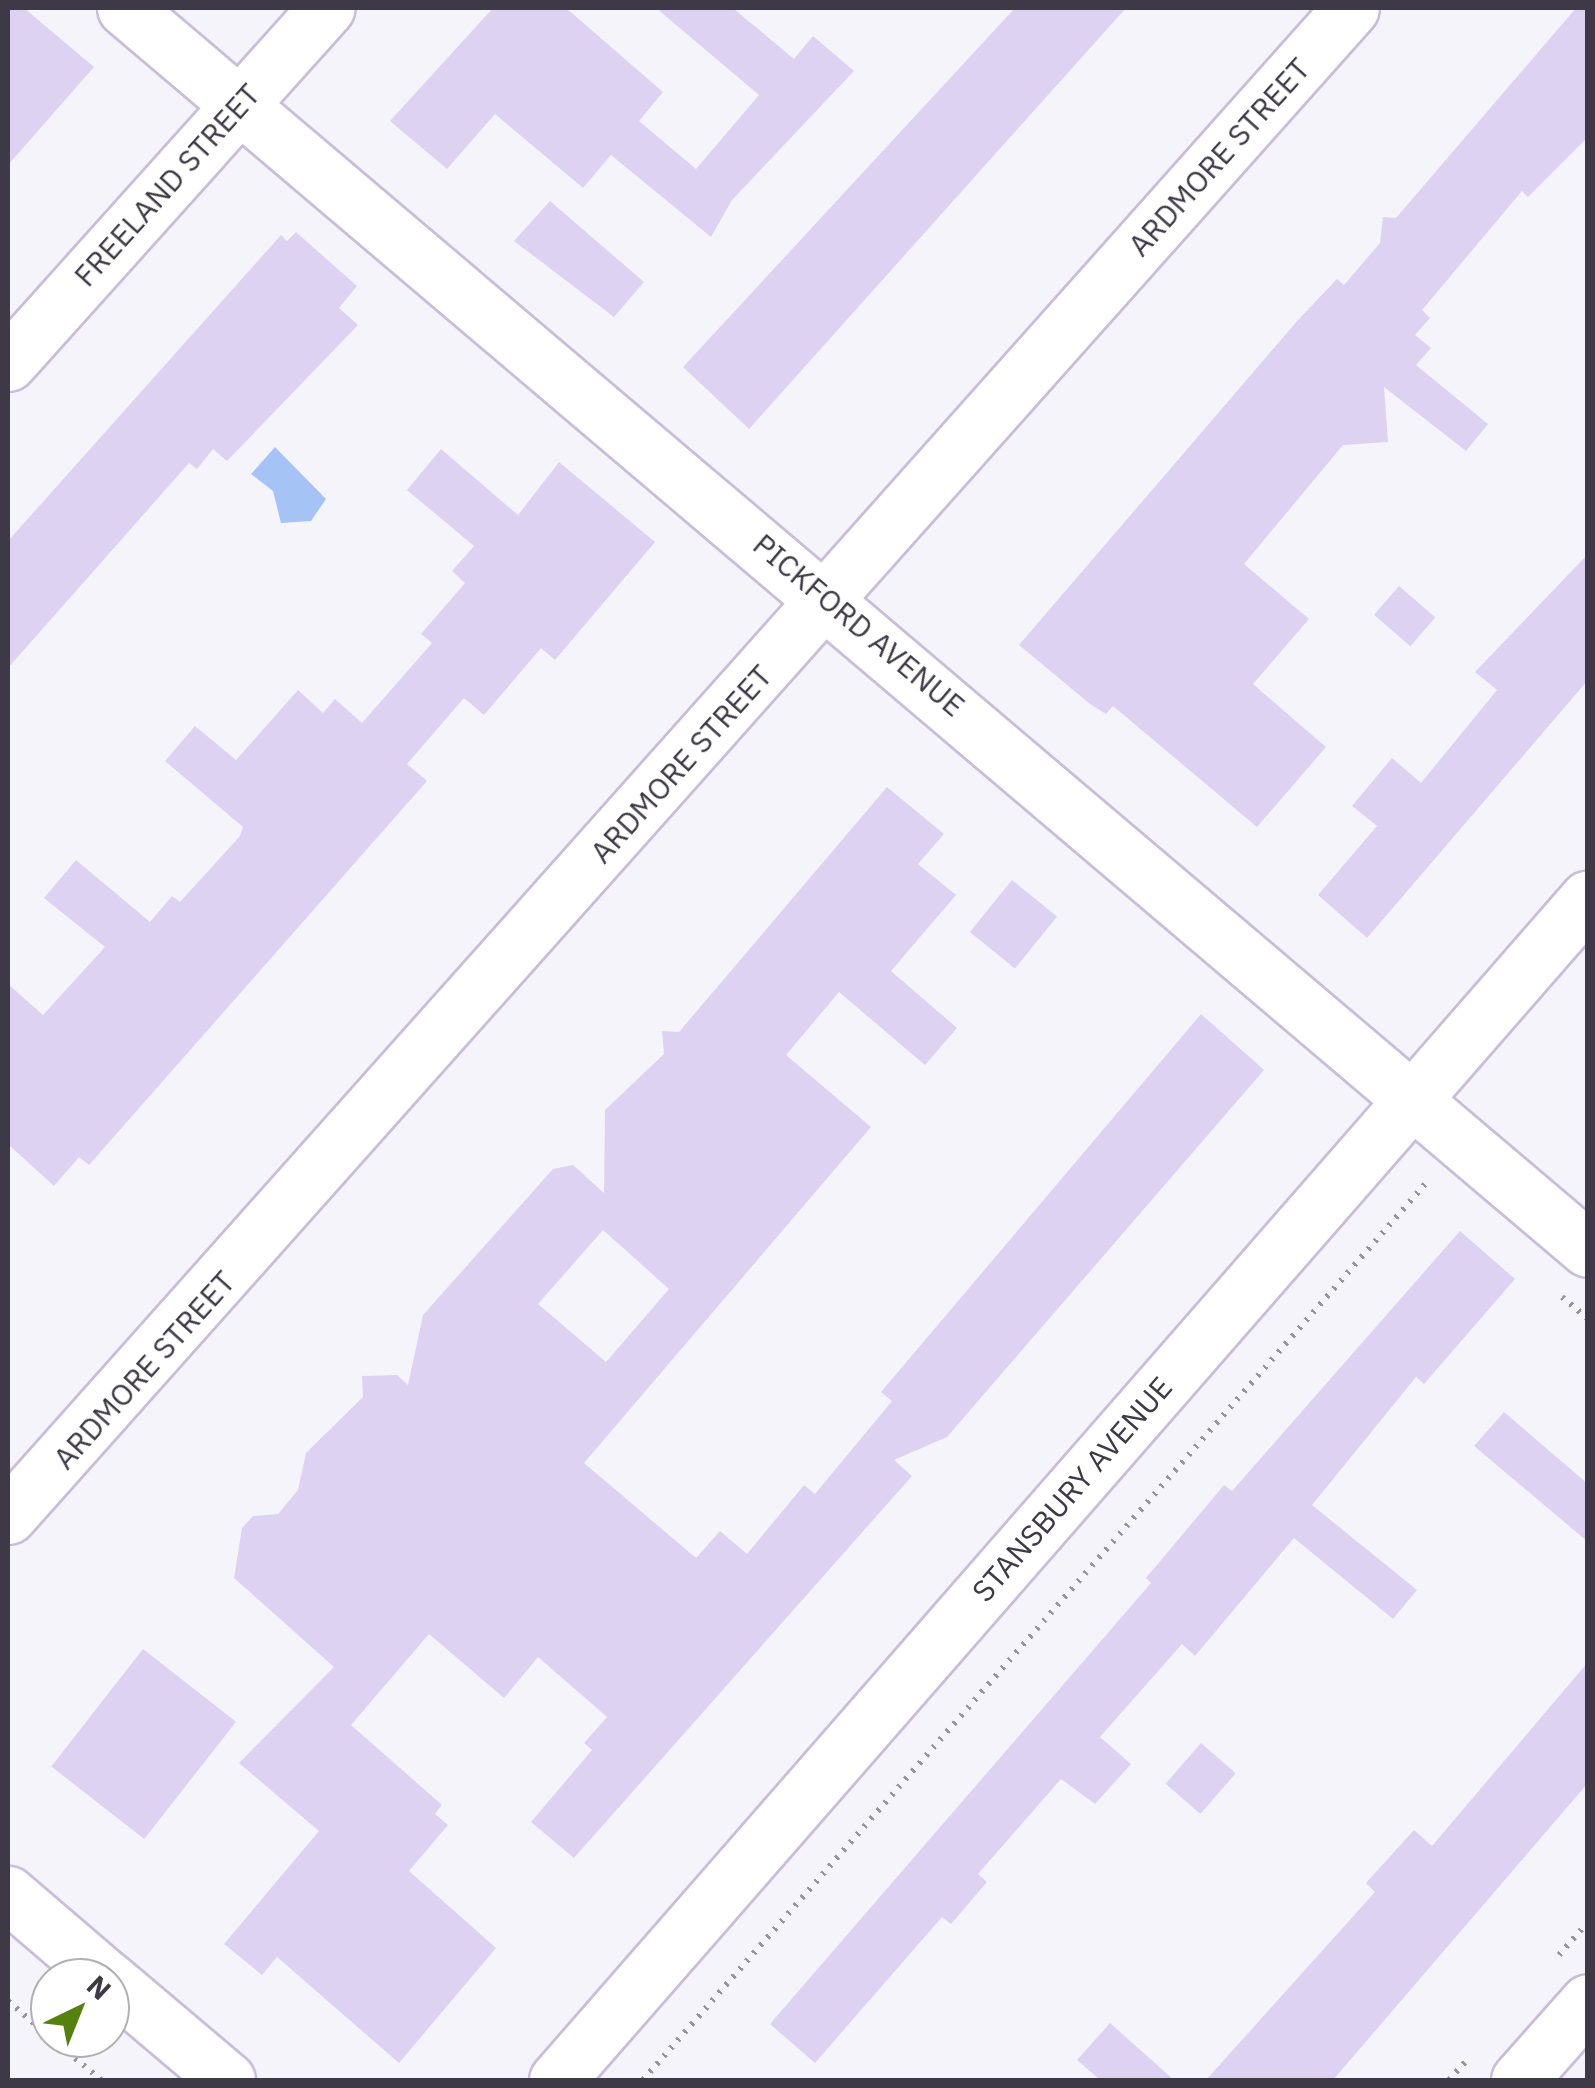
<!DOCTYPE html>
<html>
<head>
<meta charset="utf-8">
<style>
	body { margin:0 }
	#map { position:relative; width:1595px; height:2088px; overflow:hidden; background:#f6f4fb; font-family:"IBM Plex Sans",sans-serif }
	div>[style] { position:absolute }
	.water>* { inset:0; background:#a6c3f5 }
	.building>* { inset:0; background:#ded2f2; transform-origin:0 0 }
	.path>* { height:6px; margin-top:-3px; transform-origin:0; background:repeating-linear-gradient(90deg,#98949e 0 2.5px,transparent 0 10.5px) }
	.roads { filter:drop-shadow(2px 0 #c9bddc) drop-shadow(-2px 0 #c9bddc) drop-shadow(0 2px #c9bddc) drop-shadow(0 -2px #c9bddc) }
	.minor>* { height:55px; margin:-27.5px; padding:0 27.5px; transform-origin:27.5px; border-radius:27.5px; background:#fff }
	span { translate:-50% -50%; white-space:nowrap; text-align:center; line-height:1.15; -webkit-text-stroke:9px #fff; paint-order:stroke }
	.street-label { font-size:30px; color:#3e3946 }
	.frame { position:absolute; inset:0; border:10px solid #3e3946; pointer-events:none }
	.north { position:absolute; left:30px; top:1958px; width:100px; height:100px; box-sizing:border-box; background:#fff; border:2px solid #b2b0b5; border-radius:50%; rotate:43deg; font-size:28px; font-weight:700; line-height:40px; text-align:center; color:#3e3946 }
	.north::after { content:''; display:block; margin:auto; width:35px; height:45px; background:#55820f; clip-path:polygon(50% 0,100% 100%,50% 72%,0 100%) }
</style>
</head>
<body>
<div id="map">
	<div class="water">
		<i style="clip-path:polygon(275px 447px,326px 499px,311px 521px,281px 523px,273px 491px,251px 474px)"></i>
	</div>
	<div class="building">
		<i style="clip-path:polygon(8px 8px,24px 8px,94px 67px,8px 165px)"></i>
		<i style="clip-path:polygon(493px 8px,566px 8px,663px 92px,639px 121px,696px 169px,759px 95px,656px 8px,733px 8px,794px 59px,813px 36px,854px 71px,732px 200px,711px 237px,611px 155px,583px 188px,495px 114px,447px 169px,390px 121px)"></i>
		<i style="clip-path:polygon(1015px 8px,1126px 8px,749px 429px,683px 367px)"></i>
		<i style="clip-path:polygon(1576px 8px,1588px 8px,1588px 137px,1528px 197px,1522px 191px,1422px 310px,1430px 318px,1415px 335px,1431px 348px,1416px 365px,1488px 424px,1466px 451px,1384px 387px,1388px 442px,1343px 445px,1244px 564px,1309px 619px,1253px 684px,1326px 747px,1257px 827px,1113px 706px,1106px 714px,1090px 704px,1019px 645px,1298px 320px,1337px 279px,1344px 285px,1380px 243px,1383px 217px,1396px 218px)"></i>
		<i style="clip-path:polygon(550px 201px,644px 282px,614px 317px,514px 241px)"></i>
		<i style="clip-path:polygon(296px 232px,357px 286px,339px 308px,358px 325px,227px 461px,213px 449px,197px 469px,189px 463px,8px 668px,8px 541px,281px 235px,287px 241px)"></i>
		<i style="clip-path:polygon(441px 449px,518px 515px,559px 462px,655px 542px,555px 660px,541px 648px,484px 715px,464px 698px,407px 764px,427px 781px,89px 1165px,79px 1157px,54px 1186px,8px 1144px,8px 984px,43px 1015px,105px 947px,44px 898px,76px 860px,150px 922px,172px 896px,180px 902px,240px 836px,243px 827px,165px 761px,195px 726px,236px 760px,298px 690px,323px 713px,335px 699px,362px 723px,432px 643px,421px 634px,465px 583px,452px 571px,474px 546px,407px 490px)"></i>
		<i style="clip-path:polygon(1588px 554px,1588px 680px,1367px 938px,1318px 895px,1377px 826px,1352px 806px,1392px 758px,1421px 783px,1497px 690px,1475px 672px)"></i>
		<i style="left:1399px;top:586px;width:48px;height:38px;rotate:41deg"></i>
		<i style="clip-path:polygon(evenodd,887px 787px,944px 834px,918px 864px,956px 895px,891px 971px,957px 1028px,925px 1065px,839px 992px,786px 1055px,871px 1127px,584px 1463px,696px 1558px,720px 1531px,747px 1554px,804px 1485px,815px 1494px,892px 1401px,881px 1392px,1201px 1014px,1264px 1070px,947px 1437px,894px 1460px,912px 1476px,574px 1858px,531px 1822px,592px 1750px,584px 1743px,607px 1717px,538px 1657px,504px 1698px,429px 1634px,351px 1725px,442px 1805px,435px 1814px,448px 1825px,409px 1871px,496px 1948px,399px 2063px,277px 1957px,262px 1975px,224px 1944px,319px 1831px,239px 1763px,334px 1667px,234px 1578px,242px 1528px,253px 1516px,278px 1514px,298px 1490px,306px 1453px,363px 1397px,362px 1376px,397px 1375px,408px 1385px,423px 1315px,553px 1169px,573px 1165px,604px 1193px,605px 1110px,664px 1054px,662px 1031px,679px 1032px,887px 787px,603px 1230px,669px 1289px,606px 1362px,538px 1304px,603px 1230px)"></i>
		<i style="left:1012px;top:880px;width:58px;height:67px;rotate:39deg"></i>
		<i style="clip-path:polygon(1460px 1231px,1515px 1279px,1424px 1384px,1416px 1377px,1312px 1505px,1417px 1590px,1393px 1619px,1294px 1538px,1195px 1656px,1182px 1644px,1100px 1737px,1131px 1764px,1095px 1804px,1061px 1779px,978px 1874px,987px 1882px,951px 1924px,942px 1917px,815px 2063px,770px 2024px,1151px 1583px,1146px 1578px,1224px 1485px,1232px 1491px)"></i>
		<i style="clip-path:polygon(1504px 1412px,1588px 1484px,1588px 1542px,1474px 1446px)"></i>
		<i style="left:143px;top:1649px;width:118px;height:149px;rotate:38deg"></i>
		<i style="clip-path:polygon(1588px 1662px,1588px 1783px,1333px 2080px,1206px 2080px,1375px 1892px,1366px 1883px,1414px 1830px,1432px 1846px)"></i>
		<i style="left:1201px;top:1743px;width:46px;height:54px;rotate:41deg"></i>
		<i style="clip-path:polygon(1110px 2023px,1174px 2080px,1100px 2080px,1077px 2060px)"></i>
	</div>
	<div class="path">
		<i style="left:1562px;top:1297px;width:34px;rotate:40deg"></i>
		<i style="left:1559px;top:1955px;width:44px;rotate:-48.7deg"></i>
		<i style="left:8px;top:2001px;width:55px;rotate:40.6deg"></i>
		<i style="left:51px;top:2038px;width:65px;rotate:40deg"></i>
		<i style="left:643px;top:2080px;width:1192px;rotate:-48.88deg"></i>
		<i style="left:1449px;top:2080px;width:28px;rotate:-48deg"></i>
	</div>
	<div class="roads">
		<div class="minor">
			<i style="left:125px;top:8px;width:1918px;rotate:40.31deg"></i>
			<i style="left:8px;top:363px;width:477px;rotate:-48.1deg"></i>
			<i style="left:8px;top:1516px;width:2019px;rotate:-48.31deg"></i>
			<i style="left:8px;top:1894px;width:129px;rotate:40.6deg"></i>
			<i style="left:110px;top:1981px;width:153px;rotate:40.2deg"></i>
			<i style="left:557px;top:2080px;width:1568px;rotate:-48.9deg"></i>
			<i style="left:1519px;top:2080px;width:104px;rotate:-48.5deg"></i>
		</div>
	</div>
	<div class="street-label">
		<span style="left:1219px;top:157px;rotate:-48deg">ARDMORE STREET</span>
		<span style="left:167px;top:185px;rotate:-48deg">FREELAND STREET</span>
		<span style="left:859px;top:625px;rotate:40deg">PICKFORD AVENUE</span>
		<span style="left:681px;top:764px;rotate:-48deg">ARDMORE STREET</span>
		<span style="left:144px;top:1370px;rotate:-48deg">ARDMORE STREET</span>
		<span style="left:1072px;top:1489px;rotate:-49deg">STANSBURY AVENUE</span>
	</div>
	<div class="frame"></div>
	<div class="north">N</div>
</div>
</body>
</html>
